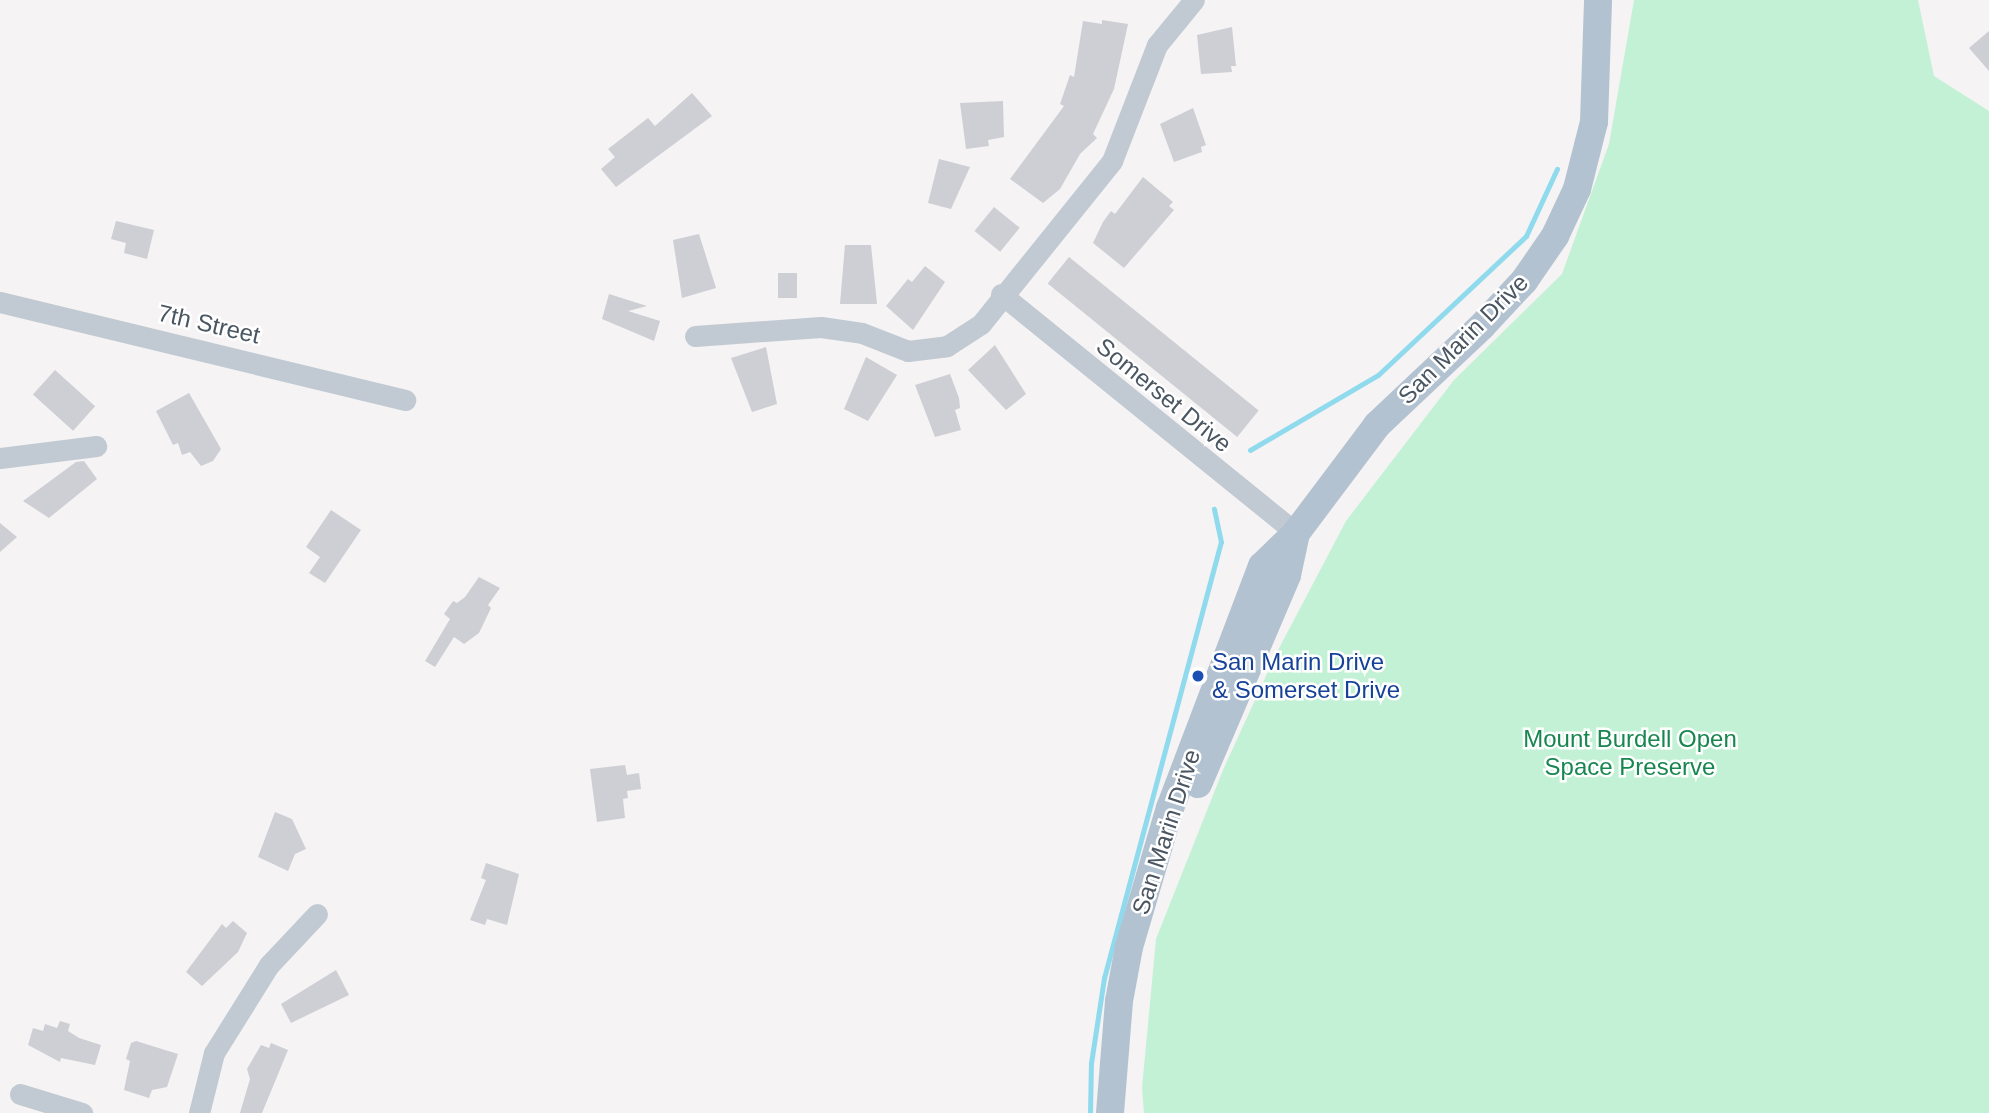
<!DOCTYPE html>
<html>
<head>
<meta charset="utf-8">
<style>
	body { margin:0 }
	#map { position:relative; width:1989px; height:1113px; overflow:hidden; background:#f5f3f3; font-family:Arial,sans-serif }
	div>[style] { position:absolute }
	.green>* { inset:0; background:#c3f1d5 }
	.stream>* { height:5px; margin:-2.5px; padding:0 2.5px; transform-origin:2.5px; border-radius:2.5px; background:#90daee }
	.building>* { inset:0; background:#cdcfd5; transform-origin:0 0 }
	.minor>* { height:21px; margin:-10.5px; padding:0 10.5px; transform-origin:10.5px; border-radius:10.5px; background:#c1cad2 }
	.major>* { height:28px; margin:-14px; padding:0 14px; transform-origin:14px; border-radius:14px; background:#b3c2d1 }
	.dots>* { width:19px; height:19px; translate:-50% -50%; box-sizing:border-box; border:4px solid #fff; border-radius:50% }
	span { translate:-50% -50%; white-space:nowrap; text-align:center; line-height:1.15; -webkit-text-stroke:5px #fff; paint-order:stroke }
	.street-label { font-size:24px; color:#4a5661 }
	.transit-label { font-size:24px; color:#164399 }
	.left { translate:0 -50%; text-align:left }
	.park-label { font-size:24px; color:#17864f }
</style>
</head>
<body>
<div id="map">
	<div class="green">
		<i style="clip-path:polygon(1634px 0,1918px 0,1934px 76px,1989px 111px,1989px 1113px,1144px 1113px,1142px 1088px,1156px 939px,1223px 770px,1276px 654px,1346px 521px,1454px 380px,1562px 274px,1609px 144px)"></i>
	</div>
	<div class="stream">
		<i style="left:1250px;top:450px;width:148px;rotate:-30.4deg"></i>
		<i style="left:1378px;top:375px;width:203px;rotate:-43.2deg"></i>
		<i style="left:1526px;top:236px;width:74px;rotate:-65.2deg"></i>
		<i style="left:1090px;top:1113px;width:50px;rotate:-88.9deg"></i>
		<i style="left:1091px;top:1063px;width:86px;rotate:-81.3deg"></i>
		<i style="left:1104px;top:978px;width:451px;rotate:-75deg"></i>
		<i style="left:1221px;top:542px;width:34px;rotate:-102deg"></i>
	</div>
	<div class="building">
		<i style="clip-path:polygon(1102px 20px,1128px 24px,1114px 89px,1093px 134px,1097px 138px,1080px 154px,1060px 189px,1043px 203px,1010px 179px,1064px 106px,1060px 104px,1070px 75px,1074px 77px,1083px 21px,1102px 24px)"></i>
		<i style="clip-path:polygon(1232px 27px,1236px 66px,1231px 66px,1232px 72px,1201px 74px,1197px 35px)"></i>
		<i style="clip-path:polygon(1989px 31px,1989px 71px,1969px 48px)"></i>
		<i style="clip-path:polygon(692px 93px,712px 116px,616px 187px,601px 169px,615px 157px,608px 149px,648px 118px,655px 126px)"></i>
		<i style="clip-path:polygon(1003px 101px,1004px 137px,988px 140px,989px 146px,966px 149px,960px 103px)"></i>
		<i style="clip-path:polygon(1193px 108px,1206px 145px,1201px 147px,1202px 152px,1174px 162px,1160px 124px)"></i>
		<i style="clip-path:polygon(939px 159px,970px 167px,951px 209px,928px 203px)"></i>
		<i style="clip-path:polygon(1143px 177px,1173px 202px,1169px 206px,1174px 210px,1124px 268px,1093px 243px,1103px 222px,1111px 211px,1115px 214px)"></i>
		<i style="left:994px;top:207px;width:33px;height:31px;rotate:39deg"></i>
		<i style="clip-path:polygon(116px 221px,154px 230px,147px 259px,124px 253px,126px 243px,111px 239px)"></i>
		<i style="clip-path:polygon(699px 234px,716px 288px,682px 298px,673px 240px)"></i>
		<i style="clip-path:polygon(845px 245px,871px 245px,877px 304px,840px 304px)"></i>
		<i style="left:1069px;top:257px;width:244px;height:34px;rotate:39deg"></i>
		<i style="clip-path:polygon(925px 266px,945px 282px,913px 330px,886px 306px,908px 279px,912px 282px)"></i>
		<i style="left:778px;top:273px;width:19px;height:25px"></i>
		<i style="clip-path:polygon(609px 294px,647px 306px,628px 311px,660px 321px,654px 341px,602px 319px)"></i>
		<i style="clip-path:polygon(995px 345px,1026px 394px,1006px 410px,968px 370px)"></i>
		<i style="clip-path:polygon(766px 347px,777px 404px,752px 412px,731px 358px)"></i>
		<i style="clip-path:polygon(866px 357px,897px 375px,868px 421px,844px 409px)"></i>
		<i style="left:55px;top:370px;width:54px;height:33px;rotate:42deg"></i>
		<i style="clip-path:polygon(950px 374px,959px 398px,960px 408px,955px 410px,961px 430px,935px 437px,915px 385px)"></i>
		<i style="clip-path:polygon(189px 393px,221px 449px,213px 461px,201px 466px,190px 452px,182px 455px,178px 443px,173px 445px,156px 411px)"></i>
		<i style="clip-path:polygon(84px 461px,97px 479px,49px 518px,23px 501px,76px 462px)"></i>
		<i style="clip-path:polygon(331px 510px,361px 530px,325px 583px,309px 573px,320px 557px,306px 547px)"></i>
		<i style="clip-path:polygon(0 523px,17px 537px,0 552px)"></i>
		<i style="clip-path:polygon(479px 577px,500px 588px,488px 605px,491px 608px,479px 633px,464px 644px,454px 637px,435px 667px,425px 661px,450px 619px,444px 614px,453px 601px,457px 603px,465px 597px)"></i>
		<i style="clip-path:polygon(625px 765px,627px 775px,639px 773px,641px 789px,627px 791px,628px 798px,623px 799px,625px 818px,597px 822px,590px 769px)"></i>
		<i style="clip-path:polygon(275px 812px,292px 819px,306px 849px,295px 854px,288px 871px,258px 857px)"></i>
		<i style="clip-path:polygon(486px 863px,519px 874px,507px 925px,487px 919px,485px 925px,470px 920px,486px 880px,481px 878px)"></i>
		<i style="clip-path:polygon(233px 921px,247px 933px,238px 952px,202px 986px,186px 972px,222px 924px,226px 928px)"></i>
		<i style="clip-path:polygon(336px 970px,349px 995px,291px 1023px,281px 1004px)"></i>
		<i style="clip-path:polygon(60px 1021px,70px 1024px,68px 1031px,79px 1038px,101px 1045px,95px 1065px,61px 1058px,60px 1062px,28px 1045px,33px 1028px,43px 1031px,45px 1024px,57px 1028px)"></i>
		<i style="clip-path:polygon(136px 1041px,178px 1054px,167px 1087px,152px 1090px,149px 1098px,124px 1090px,130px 1061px,126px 1059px,131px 1043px)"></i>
		<i style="clip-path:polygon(271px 1043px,288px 1050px,262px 1113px,240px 1113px,250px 1079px,247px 1069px,261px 1045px,269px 1048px)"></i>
	</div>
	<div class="minor">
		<i style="left:1001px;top:294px;width:380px;rotate:39deg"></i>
		<i style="left:0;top:302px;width:417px;rotate:13.6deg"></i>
		<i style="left:695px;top:336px;width:126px;rotate:-4.1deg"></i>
		<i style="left:821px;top:327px;width:41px;rotate:8.3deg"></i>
		<i style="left:862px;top:333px;width:49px;rotate:21.4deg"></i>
		<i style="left:908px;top:351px;width:39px;rotate:-7deg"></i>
		<i style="left:947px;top:346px;width:40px;rotate:-32.9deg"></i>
		<i style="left:981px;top:324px;width:209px;rotate:-51.2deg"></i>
		<i style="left:1112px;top:161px;width:124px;rotate:-68.8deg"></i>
		<i style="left:1157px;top:45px;width:58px;rotate:-50.6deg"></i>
		<i style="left:0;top:458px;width:97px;rotate:-7.1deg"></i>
		<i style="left:20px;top:1094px;width:65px;rotate:17deg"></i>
		<i style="left:199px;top:1113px;width:62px;rotate:-76deg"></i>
		<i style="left:214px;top:1053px;width:104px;rotate:-58deg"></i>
		<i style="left:269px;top:965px;width:70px;rotate:-46.7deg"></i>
	</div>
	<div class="major">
		<i style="left:1198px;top:784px;width:227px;rotate:-66.9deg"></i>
		<i style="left:1287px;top:575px;width:43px;rotate:-77.9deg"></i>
		<i style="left:1110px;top:1113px;width:112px;rotate:-85.4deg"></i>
		<i style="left:1119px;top:1001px;width:55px;rotate:-79.5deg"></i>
		<i style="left:1129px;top:947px;width:145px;rotate:-73.6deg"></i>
		<i style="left:1170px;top:808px;width:259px;rotate:-69.2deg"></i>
		<i style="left:1262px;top:566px;width:47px;rotate:-44.1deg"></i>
		<i style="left:1296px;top:533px;width:135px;rotate:-53.1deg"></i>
		<i style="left:1377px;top:425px;width:144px;rotate:-43.3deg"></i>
		<i style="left:1482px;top:326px;width:62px;rotate:-47deg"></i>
		<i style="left:1524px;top:281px;width:55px;rotate:-55.4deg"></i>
		<i style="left:1555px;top:236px;width:52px;rotate:-64.9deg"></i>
		<i style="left:1577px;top:189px;width:69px;rotate:-75.8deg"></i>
		<i style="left:1594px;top:122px;width:122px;rotate:-88.1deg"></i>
	</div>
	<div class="dots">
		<i style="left:1198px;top:676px;background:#1a4fb4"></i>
	</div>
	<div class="street-label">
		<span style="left:209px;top:324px;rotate:13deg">7th Street</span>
		<span style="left:1463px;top:339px;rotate:-45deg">San Marin Drive</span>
		<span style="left:1164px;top:395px;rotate:39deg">Somerset Drive</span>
		<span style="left:1166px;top:832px;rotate:-72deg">San Marin Drive</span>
	</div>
	<div class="transit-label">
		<span class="left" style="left:1212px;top:676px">San Marin Drive<br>&amp; Somerset Drive</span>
	</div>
	<div class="park-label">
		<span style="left:1630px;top:753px">Mount Burdell Open<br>Space Preserve</span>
	</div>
</div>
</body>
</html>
